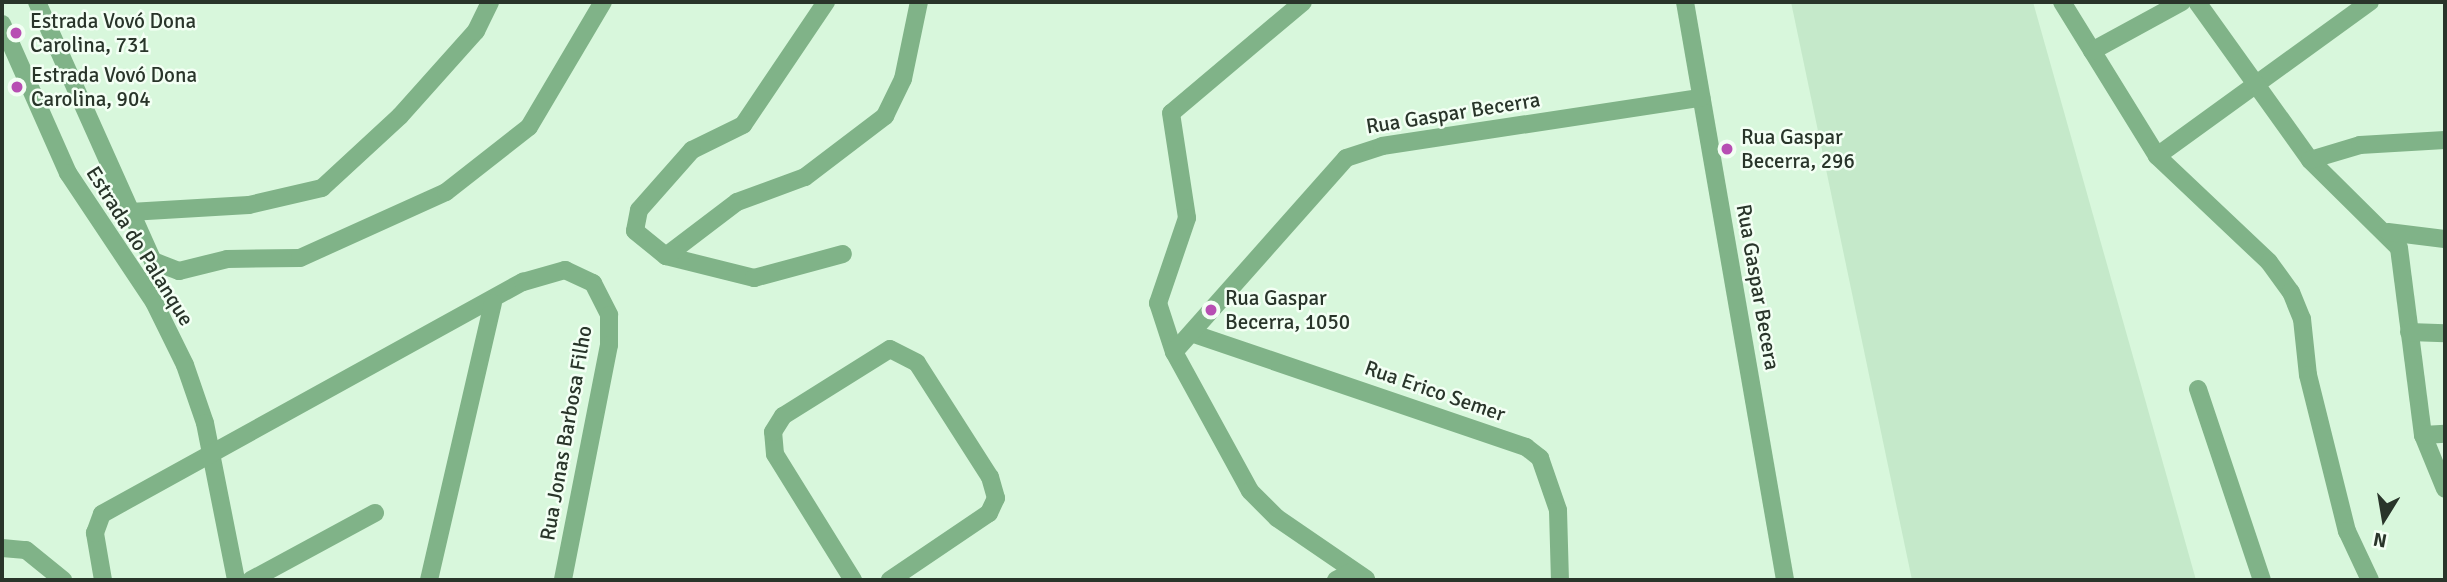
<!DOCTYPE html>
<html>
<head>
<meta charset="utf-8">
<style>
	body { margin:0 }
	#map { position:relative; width:2447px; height:582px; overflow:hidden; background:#d8f7dc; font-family:Signika,sans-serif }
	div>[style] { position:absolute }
	.built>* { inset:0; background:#c5e9ca }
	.minor>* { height:18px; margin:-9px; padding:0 9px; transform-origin:9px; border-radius:9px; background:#80b388 }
	.dots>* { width:19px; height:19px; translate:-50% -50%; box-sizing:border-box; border:4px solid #f3fff4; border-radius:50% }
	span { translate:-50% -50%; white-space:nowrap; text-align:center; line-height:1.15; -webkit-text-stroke:5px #f3fff4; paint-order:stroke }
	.poi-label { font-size:21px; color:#29352a }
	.left { translate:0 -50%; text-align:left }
	.street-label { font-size:21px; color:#29352a }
	.frame { position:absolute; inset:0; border:4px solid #29352a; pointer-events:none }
	.north { position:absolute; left:2349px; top:484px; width:70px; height:70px; -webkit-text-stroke:5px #f3fff4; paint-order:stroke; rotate:191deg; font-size:19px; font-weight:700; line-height:28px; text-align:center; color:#29352a }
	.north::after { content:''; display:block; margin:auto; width:24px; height:32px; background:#29352a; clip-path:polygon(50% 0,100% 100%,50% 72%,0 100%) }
</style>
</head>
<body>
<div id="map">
	<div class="built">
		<i style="clip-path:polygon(1791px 2px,2033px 2px,2196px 580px,1912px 580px)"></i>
	</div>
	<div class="minor">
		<i style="left:37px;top:2px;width:284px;rotate:65.9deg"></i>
		<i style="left:153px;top:261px;width:28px;rotate:21deg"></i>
		<i style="left:179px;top:271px;width:49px;rotate:-14deg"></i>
		<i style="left:227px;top:259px;width:73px;rotate:-0.8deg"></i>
		<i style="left:300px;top:258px;width:160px;rotate:-24.3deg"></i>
		<i style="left:446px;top:192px;width:105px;rotate:-38.1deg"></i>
		<i style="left:529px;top:127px;width:145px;rotate:-59.4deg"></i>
		<i style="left:826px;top:2px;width:148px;rotate:124deg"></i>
		<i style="left:743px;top:125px;width:57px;rotate:153.9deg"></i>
		<i style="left:692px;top:150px;width:80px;rotate:131.5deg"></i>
		<i style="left:639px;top:210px;width:21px;rotate:101deg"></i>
		<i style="left:635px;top:231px;width:40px;rotate:39deg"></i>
		<i style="left:666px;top:256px;width:91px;rotate:14deg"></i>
		<i style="left:754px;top:278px;width:92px;rotate:-15.1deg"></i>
		<i style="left:1303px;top:2px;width:172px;rotate:139.9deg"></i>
		<i style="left:1171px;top:113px;width:106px;rotate:81.3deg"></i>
		<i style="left:1187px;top:218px;width:90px;rotate:108.8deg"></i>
		<i style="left:1158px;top:303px;width:52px;rotate:71.9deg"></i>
		<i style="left:1174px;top:352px;width:158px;rotate:61.3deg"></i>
		<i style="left:1250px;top:491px;width:38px;rotate:45deg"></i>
		<i style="left:1277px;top:518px;width:108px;rotate:34.4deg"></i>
		<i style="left:1685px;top:2px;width:587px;rotate:80.18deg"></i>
		<i style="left:2062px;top:2px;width:181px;rotate:58.3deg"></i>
		<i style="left:2157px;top:156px;width:263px;rotate:-35.9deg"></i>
		<i style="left:2197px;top:2px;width:194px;rotate:54.4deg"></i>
		<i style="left:2310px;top:160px;width:125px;rotate:44.7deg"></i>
		<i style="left:2399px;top:248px;width:189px;rotate:82.7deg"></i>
		<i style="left:2423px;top:435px;width:58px;rotate:67.8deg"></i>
		<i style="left:2px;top:24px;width:163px;rotate:66.1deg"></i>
		<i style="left:68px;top:173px;width:155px;rotate:56.3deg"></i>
		<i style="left:154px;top:302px;width:70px;rotate:63.8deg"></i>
		<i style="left:185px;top:365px;width:61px;rotate:71deg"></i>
		<i style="left:205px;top:423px;width:160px;rotate:78.8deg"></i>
		<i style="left:2092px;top:51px;width:102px;rotate:-28.6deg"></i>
		<i style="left:2157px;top:156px;width:154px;rotate:43.4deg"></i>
		<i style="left:2269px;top:262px;width:37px;rotate:54deg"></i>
		<i style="left:2291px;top:292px;width:29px;rotate:68deg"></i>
		<i style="left:2302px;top:319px;width:56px;rotate:83.9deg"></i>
		<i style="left:2308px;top:375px;width:161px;rotate:76deg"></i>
		<i style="left:2347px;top:531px;width:54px;rotate:64.9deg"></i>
		<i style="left:2310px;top:160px;width:52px;rotate:-16.7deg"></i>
		<i style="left:2360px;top:145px;width:85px;rotate:-3.4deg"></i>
		<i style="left:130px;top:212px;width:119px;rotate:-3.4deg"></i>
		<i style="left:249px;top:205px;width:75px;rotate:-13.1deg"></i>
		<i style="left:322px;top:188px;width:106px;rotate:-42.7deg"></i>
		<i style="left:400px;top:116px;width:114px;rotate:-48.2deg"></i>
		<i style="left:476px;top:31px;width:32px;rotate:-64deg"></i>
		<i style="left:2388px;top:232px;width:57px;rotate:7deg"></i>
		<i style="left:666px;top:256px;width:89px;rotate:-37.3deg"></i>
		<i style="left:737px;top:202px;width:72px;rotate:-20.2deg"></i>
		<i style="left:805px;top:177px;width:101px;rotate:-37.3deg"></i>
		<i style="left:885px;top:116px;width:41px;rotate:-64.1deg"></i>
		<i style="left:903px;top:79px;width:79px;rotate:-78.3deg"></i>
		<i style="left:2409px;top:332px;width:36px;rotate:2deg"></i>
		<i style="left:1194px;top:334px;width:351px;rotate:18.8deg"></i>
		<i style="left:1526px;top:447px;width:18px;rotate:38deg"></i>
		<i style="left:1540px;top:458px;width:55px;rotate:70.9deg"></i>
		<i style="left:1558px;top:510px;width:70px;rotate:88.4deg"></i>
		<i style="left:1174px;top:352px;width:259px;rotate:-48.4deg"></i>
		<i style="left:1346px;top:158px;width:38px;rotate:-18deg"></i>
		<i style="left:1382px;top:146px;width:323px;rotate:-8.6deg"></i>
		<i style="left:2198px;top:389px;width:201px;rotate:71.5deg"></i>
		<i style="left:2423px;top:435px;width:22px;rotate:-3deg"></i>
		<i style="left:2px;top:548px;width:24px;rotate:5deg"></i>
		<i style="left:26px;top:550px;width:48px;rotate:39deg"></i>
		<i style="left:103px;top:580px;width:48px;rotate:-99.7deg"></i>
		<i style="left:95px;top:533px;width:20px;rotate:-70deg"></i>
		<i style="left:102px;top:514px;width:481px;rotate:-28.9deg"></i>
		<i style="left:523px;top:282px;width:44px;rotate:-15.9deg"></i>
		<i style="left:565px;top:270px;width:31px;rotate:25deg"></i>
		<i style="left:593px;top:283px;width:36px;rotate:63deg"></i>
		<i style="left:609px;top:315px;width:30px;rotate:90deg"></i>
		<i style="left:609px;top:345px;width:239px;rotate:101.1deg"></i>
		<i style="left:251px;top:580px;width:141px;rotate:-28.4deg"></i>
		<i style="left:429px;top:580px;width:284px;rotate:-77deg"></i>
		<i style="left:853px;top:580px;width:148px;rotate:-121.8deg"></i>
		<i style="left:775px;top:454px;width:22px;rotate:-95deg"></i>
		<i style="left:773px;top:432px;width:19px;rotate:-58deg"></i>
		<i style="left:783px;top:416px;width:126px;rotate:-32.1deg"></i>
		<i style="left:890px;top:349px;width:30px;rotate:27deg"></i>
		<i style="left:917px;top:363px;width:135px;rotate:57.4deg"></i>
		<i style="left:990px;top:477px;width:22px;rotate:74deg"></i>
		<i style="left:996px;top:498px;width:17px;rotate:115deg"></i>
		<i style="left:989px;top:513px;width:120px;rotate:145.9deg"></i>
		<i style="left:1336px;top:580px;width:19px;rotate:-28deg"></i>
	</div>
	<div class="dots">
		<i style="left:16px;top:33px;background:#b74fb3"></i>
		<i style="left:17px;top:87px;background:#b74fb3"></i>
		<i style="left:1727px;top:149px;background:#b74fb3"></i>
		<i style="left:1211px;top:310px;background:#b74fb3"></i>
	</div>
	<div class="poi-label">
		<span class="left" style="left:30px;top:33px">Estrada Vovó Dona<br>Carolina, 731</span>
		<span class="left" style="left:31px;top:87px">Estrada Vovó Dona<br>Carolina, 904</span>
		<span class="left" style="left:1741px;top:149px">Rua Gaspar<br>Becerra, 296</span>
		<span class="left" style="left:1225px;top:310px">Rua Gaspar<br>Becerra, 1050</span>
	</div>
	<div class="street-label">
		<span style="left:1453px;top:113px;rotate:-9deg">Rua Gaspar Becerra</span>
		<span style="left:140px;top:246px;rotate:58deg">Estrada do Palanque</span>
		<span style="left:1758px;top:287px;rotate:80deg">Rua Gaspar Becera</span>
		<span style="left:1435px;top:391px;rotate:19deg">Rua Erico Semer</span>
		<span style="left:566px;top:433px;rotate:-80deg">Rua Jonas Barbosa Filho</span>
	</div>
	<div class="frame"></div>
	<div class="north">N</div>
</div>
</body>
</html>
